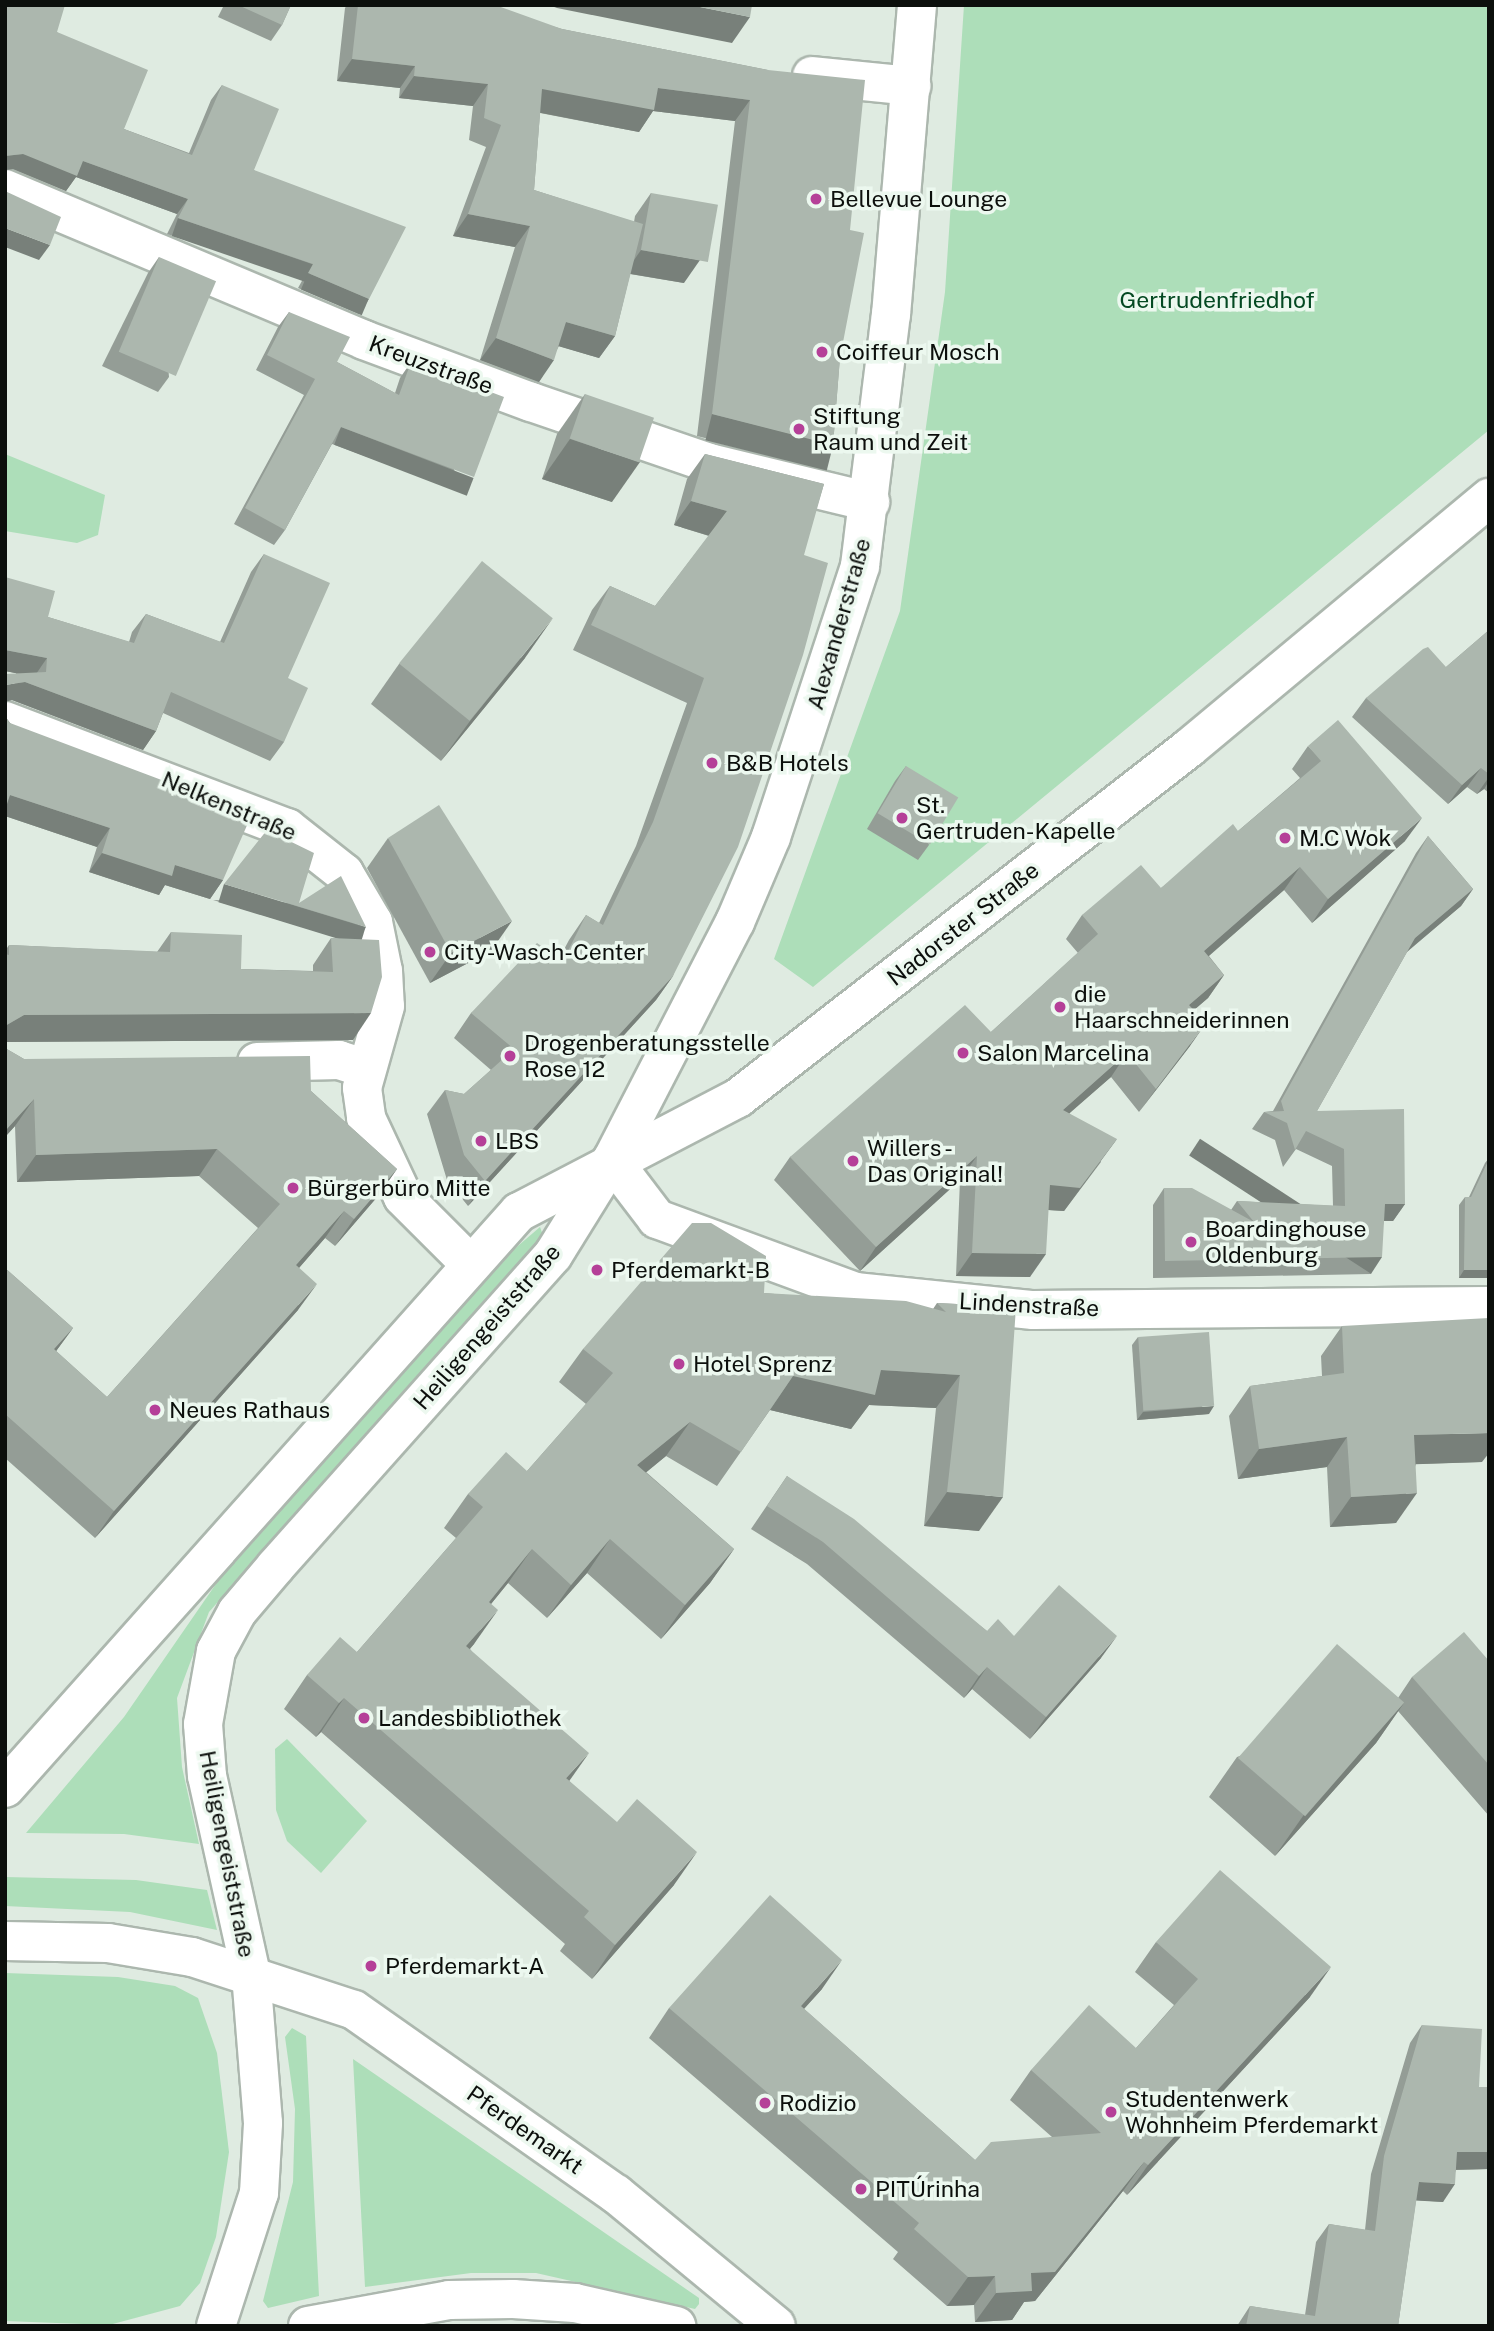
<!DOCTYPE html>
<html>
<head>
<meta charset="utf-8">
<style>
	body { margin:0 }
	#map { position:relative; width:1494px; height:2331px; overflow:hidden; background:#dfebe1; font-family:"Public Sans",sans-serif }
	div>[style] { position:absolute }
	.green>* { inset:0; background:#addeb9 }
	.roads { filter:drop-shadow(2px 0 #acb7ae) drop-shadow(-2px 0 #acb7ae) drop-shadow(0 2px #acb7ae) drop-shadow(0 -2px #acb7ae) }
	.minor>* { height:38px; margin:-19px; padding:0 19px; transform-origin:19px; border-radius:19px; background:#fff }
	.major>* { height:38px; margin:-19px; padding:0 19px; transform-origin:19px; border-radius:19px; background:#fff }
	.wall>* { inset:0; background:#949d96 }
	.shaded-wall>* { inset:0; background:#78807a; transform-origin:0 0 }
	.building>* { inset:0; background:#acb7ae; transform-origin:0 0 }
	.dots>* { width:19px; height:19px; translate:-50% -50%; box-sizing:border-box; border:4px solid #ecf8ef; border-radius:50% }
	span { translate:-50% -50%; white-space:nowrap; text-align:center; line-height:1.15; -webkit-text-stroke:7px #ecf8ef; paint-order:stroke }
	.poi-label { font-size:23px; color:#0c0f0c }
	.left { translate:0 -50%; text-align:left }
	.park-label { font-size:23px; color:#044922 }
	.street-label { font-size:23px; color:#0c0f0c }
	.frame { position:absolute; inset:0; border:7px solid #0c0f0c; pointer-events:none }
</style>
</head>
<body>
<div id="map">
	<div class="green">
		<i style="clip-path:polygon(964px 5px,1489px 5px,1489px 430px,813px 987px,774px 959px,900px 611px,945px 292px)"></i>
		<i style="clip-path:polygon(5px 454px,105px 495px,98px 535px,77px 543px,5px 531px)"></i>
		<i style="clip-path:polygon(540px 1227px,543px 1235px,209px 1612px,177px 1698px,182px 1767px,199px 1844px,124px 1834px,26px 1833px,124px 1717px,218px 1581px,512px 1251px)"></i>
		<i style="clip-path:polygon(287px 1739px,367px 1821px,321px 1873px,287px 1841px,276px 1810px,275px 1749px)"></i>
		<i style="clip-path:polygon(5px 1877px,136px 1880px,207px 1890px,217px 1930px,130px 1912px,5px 1906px)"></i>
		<i style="clip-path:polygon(5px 1973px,118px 1977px,175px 1986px,198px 1998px,217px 2053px,229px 2152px,216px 2237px,200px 2283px,180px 2306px,109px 2325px,5px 2321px)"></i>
		<i style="clip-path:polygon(292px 2028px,306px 2036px,319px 2296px,268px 2308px,263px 2301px,293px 2182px,295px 2109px,285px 2037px)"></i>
		<i style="clip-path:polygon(353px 2059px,699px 2298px,699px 2304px,695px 2309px,536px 2273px,471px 2273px,365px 2287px)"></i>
	</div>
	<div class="roads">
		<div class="minor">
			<i style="left:812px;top:76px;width:100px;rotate:5.7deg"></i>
			<i style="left:5px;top:189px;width:389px;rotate:22.8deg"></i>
			<i style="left:364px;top:340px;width:178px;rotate:20.4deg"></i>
			<i style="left:531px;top:402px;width:188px;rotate:18.9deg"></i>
			<i style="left:709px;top:463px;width:166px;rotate:13.6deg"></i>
			<i style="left:5px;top:721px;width:302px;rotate:20.8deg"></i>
			<i style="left:287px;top:828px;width:73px;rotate:38.3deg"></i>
			<i style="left:344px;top:873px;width:57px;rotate:59.4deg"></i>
			<i style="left:373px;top:922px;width:50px;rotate:78.5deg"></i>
			<i style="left:383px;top:971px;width:35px;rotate:87deg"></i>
			<i style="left:385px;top:1006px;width:85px;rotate:105.7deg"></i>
			<i style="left:362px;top:1088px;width:30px;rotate:82deg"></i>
			<i style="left:366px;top:1118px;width:87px;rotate:64.9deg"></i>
			<i style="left:403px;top:1197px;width:95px;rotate:45deg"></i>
			<i style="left:257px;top:1062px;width:82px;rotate:-1.4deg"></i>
			<i style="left:339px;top:1060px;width:28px;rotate:18deg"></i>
			<i style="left:612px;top:1160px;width:74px;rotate:52.7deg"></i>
			<i style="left:657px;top:1219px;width:211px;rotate:20.2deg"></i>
			<i style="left:855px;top:1292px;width:179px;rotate:5.8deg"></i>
			<i style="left:1033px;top:1310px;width:456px;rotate:-0.5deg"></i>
			<i style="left:5px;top:1788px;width:772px;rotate:-48.26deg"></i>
			<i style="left:519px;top:1212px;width:247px;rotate:-27.5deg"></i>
			<i style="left:738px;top:1098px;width:571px;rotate:-37.81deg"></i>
			<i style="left:1189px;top:748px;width:391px;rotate:-39.8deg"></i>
			<i style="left:251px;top:1974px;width:203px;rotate:-102.5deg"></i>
			<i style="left:207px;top:1776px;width:52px;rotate:-94.4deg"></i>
			<i style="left:203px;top:1724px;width:74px;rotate:-79.9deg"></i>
			<i style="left:216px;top:1651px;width:44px;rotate:-61.7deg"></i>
			<i style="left:237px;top:1612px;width:60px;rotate:-49.7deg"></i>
			<i style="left:276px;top:1566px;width:416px;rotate:-48.3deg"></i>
			<i style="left:553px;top:1255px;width:112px;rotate:-58.2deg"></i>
			<i style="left:612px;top:1160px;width:268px;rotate:-62.7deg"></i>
			<i style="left:735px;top:922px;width:92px;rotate:-67deg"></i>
			<i style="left:771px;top:837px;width:285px;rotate:-71.8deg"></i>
			<i style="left:860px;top:566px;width:253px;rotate:-83deg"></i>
			<i style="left:891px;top:315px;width:311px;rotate:-85.2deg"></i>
		</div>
		<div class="major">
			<i style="left:5px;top:1941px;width:103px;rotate:1.1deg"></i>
			<i style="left:108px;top:1943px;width:85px;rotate:9.5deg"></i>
			<i style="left:192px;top:1957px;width:170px;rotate:18.1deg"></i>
			<i style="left:354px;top:2010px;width:320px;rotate:35.1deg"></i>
			<i style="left:616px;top:2194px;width:207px;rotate:39.5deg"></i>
			<i style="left:216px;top:2326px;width:140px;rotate:-72.1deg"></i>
			<i style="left:259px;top:2193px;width:70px;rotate:-86.7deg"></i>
			<i style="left:263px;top:2123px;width:149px;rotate:-94.6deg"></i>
			<i style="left:308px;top:2326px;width:143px;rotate:-10.4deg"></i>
			<i style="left:449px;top:2300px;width:64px;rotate:-0.9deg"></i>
			<i style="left:513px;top:2299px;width:62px;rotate:3.7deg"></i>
			<i style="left:575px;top:2303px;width:104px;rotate:12.8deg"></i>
		</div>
	</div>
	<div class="wall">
		<i style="clip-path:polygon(5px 5px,57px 32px,124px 129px,189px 153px,211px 100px,222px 85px,254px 170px,369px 299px,359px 314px,298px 288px,303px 279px,167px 234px,177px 214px,76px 177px,66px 191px,13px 169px,5px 170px)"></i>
		<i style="clip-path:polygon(224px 5px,291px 5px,282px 25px,271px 41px,218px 17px)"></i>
		<i style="clip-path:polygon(347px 5px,478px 5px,562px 29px,768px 70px,850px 230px,833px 445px,818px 467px,697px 436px,735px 121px,653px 111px,639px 132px,540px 113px,534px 190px,634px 222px,635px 216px,651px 193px,684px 283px,630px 274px,615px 336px,599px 358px,559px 346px,539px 382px,480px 360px,515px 247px,453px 236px,486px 147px,469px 140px,473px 106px,399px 98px,400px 88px,337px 81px,345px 8px)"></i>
		<i style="clip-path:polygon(159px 257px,169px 377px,158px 392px,102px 366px,148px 273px)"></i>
		<i style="clip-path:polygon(289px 312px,337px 362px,395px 393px,400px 378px,411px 362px,463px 492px,332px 444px,285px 530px,274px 545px,234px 524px,304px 395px,256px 370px,278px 327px)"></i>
		<i style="clip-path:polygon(585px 394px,612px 502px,542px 479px,557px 434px)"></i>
		<i style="clip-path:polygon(705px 454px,824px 484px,673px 976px,656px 1000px,468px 1206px,447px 1180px,427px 1114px,445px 1090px,464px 1094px,491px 1070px,454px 1038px,471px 1013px,559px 959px,569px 940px,586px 915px,599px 923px,636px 846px,687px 703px,573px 650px,592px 610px,610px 586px,655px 606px,709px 536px,674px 525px,687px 479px)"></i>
		<i style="clip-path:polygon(264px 554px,288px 678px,284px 742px,270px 761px,163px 713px,156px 731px,143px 750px,12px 700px,16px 673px,5px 671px,5px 577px,48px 617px,129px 642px,132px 632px,146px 614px,220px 642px,251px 572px)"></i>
		<i style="clip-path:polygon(1489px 630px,1489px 793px,1484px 789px,1477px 794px,1467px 787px,1448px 804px,1352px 717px,1366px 698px,1446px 667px)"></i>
		<i style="clip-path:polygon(525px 658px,441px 761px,371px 704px,399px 664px)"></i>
		<i style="clip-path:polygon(5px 716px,10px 723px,223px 880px,210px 899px,165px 885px,159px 895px,89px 872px,97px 847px,5px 816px)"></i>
		<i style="clip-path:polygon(1308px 746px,1405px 841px,1312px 923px,1284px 890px,1209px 956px,1224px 975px,1208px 998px,1194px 1010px,1190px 1046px,1139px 1112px,1111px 1077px,1069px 1113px,1101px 1162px,1064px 1211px,1048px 1210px,1030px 1277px,956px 1276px,960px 1180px,860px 1271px,774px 1180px,790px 1157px,991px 1032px,1078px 953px,1066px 939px,1082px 915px,1161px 888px,1238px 831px,1300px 778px,1292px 769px)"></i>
		<i style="clip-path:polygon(906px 766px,929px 845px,918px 860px,867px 829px,895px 781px)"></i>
		<i style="clip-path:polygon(1428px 836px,1473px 889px,1461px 906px,1407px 952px,1317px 1111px,1405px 1204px,1393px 1221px,1384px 1221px,1371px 1274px,1153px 1278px,1153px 1205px,1164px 1188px,1231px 1210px,1237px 1201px,1333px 1206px,1332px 1166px,1296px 1149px,1283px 1167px,1275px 1140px,1252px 1129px,1264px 1112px,1273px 1111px,1416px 853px)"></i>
		<i style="clip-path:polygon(388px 838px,491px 951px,430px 983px,367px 868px)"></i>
		<i style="clip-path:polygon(213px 900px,299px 903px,366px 927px,357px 940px,353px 1040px,5px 1042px,5px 951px,9px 945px,157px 952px,171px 932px,241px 969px,313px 971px,313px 965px,331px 938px,342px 939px)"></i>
		<i style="clip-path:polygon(5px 1048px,24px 1059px,311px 1091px,397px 1169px,378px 1196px,335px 1246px,325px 1238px,299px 1268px,298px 1310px,95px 1538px,5px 1458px,5px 1268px,73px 1328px,56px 1351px,107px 1397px,258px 1228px,199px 1176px,17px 1182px,15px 1126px,5px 1137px)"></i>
		<i style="clip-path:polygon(1489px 1158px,1489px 1278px,1459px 1278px,1459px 1205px,1465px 1197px,1469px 1197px,1485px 1163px)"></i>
		<i style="clip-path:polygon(764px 1293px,933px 1309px,937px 1303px,1016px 1307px,979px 1531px,924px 1526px,936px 1408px,869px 1405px,851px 1429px,770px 1410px,717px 1486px,666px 1456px,646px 1472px,734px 1549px,710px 1583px,661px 1639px,587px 1573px,547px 1618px,508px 1583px,491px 1604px,474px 1644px,470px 1649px,569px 1781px,674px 1885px,592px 1979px,560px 1951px,565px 1944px,321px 1732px,316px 1737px,284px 1709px,307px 1675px,357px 1652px,456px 1538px,444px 1528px,468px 1494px,527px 1471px,586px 1404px,559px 1382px,583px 1349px)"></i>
		<i style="clip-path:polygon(1342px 1326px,1482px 1462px,1416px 1464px,1396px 1523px,1330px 1527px,1327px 1467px,1238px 1479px,1229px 1416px,1250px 1386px,1322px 1376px,1321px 1356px)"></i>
		<i style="clip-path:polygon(1138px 1337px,1209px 1414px,1137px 1420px,1132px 1345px)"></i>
		<i style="clip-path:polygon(787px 1476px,987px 1631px,1014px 1636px,1101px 1658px,1030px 1739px,972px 1689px,964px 1698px,807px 1564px,751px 1529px)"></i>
		<i style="clip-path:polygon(1489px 1661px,1489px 1816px,1398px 1711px,1376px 1743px,1275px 1856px,1209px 1797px,1237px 1757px,1398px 1698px,1412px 1677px)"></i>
		<i style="clip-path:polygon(1156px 1942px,1310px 1997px,1127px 2195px,1123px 2191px,1035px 2301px,1024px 2302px,1012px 2320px,975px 2322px,974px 2305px,947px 2306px,893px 2259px,898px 2252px,649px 2038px,669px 2008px,822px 1989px,804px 2009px,975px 2160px,1052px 2137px,1010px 2100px,1031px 2070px,1136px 2048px,1174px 2005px,1135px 1972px)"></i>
		<i style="clip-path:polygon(1422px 2025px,1479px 2087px,1489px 2087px,1489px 2169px,1456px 2170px,1443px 2202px,1416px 2200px,1398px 2326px,1237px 2326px,1250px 2306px,1305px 2315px,1316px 2242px,1329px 2224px,1365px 2230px,1371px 2174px,1410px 2043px)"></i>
	</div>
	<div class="shaded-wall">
		<i style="clip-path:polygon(549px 5px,690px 5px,750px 17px,732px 43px,557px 8px)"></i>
		<i style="clip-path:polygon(352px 59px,415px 66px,400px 88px,337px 81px)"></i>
		<i style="clip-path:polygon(414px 76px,488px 84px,473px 106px,399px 98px)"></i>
		<i style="clip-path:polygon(658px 88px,750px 100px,735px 121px,653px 111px,639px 132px,526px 110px,542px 89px)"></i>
		<i style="clip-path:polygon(23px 154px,83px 161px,188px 199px,177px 214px,76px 177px,66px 191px,13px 169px,5px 170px,5px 156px)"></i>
		<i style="clip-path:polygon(468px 214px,530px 226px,515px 247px,453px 236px)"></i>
		<i style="left:178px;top:218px;width:143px;height:19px;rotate:19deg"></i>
		<i style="clip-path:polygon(5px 228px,50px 245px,39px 260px,5px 247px)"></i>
		<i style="clip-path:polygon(641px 250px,700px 260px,684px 283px,625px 273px)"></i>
		<i style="left:308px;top:273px;width:66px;height:18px;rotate:23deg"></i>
		<i style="clip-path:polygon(566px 322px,615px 336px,599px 358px,551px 344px)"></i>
		<i style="clip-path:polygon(496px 338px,554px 360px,539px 382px,480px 360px)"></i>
		<i style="left:712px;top:414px;width:125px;height:27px;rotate:14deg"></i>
		<i style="left:341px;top:427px;width:142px;height:19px;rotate:21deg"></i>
		<i style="clip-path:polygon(570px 439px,640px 462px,612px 502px,542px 479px)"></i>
		<i style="clip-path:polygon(691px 501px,727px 511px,710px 536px,674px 525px)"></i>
		<i style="clip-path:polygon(553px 618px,525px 658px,441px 761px,470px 721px)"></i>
		<i style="clip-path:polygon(5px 650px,47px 658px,34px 677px,5px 671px)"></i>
		<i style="clip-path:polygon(25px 682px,156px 731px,143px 750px,12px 700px,5px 702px,5px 685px)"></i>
		<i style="clip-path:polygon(1481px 768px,1467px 787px,1448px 804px,1462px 785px)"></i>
		<i style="clip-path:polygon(1489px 777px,1489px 781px,1484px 789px,1477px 794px)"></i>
		<i style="clip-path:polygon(10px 795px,110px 828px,97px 847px,5px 816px,5px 802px)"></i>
		<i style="clip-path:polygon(1422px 818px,1405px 841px,1312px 923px,1328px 899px)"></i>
		<i style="clip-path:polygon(102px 853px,175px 865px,223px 880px,210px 899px,165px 885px,159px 895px,89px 872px)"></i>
		<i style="clip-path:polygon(1300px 867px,1284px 890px,1188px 974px,1204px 951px)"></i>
		<i style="left:224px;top:884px;width:148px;height:19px;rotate:17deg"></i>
		<i style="clip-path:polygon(1473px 889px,1461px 906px,1403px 955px,1415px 938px)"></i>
		<i style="clip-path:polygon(512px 921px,491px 951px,430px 983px,451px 953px)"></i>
		<i style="clip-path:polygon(1224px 975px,1208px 998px,1173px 1028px,1189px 1005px)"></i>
		<i style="clip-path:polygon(673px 976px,656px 1000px,468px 1206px,485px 1181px)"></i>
		<i style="clip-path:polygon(371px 1013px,353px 1040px,5px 1042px,5px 1026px,24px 1015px)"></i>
		<i style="clip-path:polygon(1206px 1023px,1190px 1046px,1139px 1112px,1156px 1089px)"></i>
		<i style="clip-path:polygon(1127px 1053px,1111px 1077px,1047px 1133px,1063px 1110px)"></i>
		<i style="clip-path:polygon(34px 1099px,15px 1126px,5px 1137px,5px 1131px)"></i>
		<i style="clip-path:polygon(1117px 1139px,1064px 1211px,1033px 1209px,1050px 1185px)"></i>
		<i style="clip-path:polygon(217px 1149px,199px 1176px,17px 1182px,36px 1155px)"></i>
		<i style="clip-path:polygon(977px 1156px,960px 1180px,860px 1271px,876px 1247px)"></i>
		<i style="clip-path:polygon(397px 1169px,378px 1196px,335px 1246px,354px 1219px)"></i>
		<i style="clip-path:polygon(1385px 1204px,1405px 1204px,1393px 1221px,1373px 1221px)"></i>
		<i style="clip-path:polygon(344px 1211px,325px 1238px,278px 1292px,296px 1265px)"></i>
		<i style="clip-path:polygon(972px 1253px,1046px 1254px,1030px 1277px,956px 1276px)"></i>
		<i style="left:1382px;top:1257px;width:20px;height:217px;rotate:123deg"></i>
		<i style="clip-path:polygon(1464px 1270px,1489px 1270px,1489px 1278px,1459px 1278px)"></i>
		<i style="clip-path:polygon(317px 1284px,298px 1310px,95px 1538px,114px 1511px)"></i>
		<i style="clip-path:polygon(73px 1328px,54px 1354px,54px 1349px)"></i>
		<i style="clip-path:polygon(881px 1370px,960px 1375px,936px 1408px,869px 1405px,851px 1429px,770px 1410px,793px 1376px)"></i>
		<i style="clip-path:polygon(1214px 1406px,1209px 1414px,1137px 1420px,1143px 1412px)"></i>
		<i style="clip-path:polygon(690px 1422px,666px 1456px,614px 1499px,637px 1465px)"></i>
		<i style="clip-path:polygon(1489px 1433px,1489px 1453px,1482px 1462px,1393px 1465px,1414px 1435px)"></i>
		<i style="clip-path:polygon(1347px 1437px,1327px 1467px,1238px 1479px,1259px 1449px)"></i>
		<i style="clip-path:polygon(947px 1492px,1003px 1497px,979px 1531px,924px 1526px)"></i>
		<i style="clip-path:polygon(1417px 1493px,1396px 1523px,1330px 1527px,1351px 1497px)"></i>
		<i style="clip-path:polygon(610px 1539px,587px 1573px,547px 1618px,571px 1585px)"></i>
		<i style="clip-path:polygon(532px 1549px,508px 1583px,465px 1636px,489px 1602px)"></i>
		<i style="clip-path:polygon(734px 1549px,710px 1583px,661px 1639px,685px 1605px)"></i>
		<i style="clip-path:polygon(498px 1610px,474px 1644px,443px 1679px,466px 1646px)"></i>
		<i style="clip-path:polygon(1117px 1636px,1101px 1658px,1030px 1739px,1046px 1717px)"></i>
		<i style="clip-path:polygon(987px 1667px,972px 1689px,964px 1698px,979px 1676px)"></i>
		<i style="clip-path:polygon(344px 1698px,321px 1732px,316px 1737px,339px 1703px)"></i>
		<i style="clip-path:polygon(1404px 1703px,1376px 1743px,1275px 1856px,1303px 1816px)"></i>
		<i style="clip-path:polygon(589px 1753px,565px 1787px,566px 1778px)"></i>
		<i style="clip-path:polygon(697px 1852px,674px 1885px,592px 1979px,615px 1945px)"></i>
		<i style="clip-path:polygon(842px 1960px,822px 1989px,780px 2035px,801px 2006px)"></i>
		<i style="clip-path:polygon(1331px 1967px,1310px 1997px,1127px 2195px,1148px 2165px)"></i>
		<i style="clip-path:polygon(1457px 2152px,1489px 2152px,1489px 2169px,1445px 2170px)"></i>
		<i style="clip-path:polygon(1144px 2162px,1123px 2191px,1035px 2301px,1024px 2302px,1012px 2320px,975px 2322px,996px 2293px,1031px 2273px)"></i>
		<i style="clip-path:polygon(1419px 2182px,1455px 2184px,1443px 2202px,1406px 2200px)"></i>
		<i style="clip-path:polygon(995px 2276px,974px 2305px,947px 2306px,968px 2277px)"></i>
	</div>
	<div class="building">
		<i style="clip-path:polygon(5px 5px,65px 5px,57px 32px,148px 70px,124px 129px,192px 155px,222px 85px,279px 109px,254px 170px,406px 227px,369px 299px,308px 273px,313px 264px,178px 218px,188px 199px,83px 161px,77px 176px,23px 154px,5px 156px)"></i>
		<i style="clip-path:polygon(238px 5px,291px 5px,282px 25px)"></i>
		<i style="clip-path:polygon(358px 5px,498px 6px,562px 29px,768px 70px,865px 80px,850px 230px,864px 233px,840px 358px,833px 445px,712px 414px,750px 100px,658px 88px,654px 110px,542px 89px,534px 190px,643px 224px,615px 336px,566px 322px,554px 360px,496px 338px,530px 226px,468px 214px,501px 125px,484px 118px,488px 84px,414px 76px,415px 66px,352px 59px)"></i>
		<i style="clip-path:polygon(690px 5px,752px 5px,750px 17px)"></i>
		<i style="clip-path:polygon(5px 191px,61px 217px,50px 245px,5px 228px)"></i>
		<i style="left:651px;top:193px;width:68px;height:58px;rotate:10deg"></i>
		<i style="left:159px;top:257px;width:62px;height:103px;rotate:23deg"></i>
		<i style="clip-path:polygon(289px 312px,350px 337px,337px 362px,399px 395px,411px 362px,504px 397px,474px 477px,341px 427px,285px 530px,245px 508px,315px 379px,267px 355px)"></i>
		<i style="left:585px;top:394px;width:73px;height:47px;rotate:19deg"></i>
		<i style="clip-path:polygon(705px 454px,824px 484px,804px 555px,828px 563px,803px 655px,738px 847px,673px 976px,485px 1181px,464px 1155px,445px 1090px,464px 1094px,514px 1049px,471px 1013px,537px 943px,563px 961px,586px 915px,603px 925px,653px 822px,704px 678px,591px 625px,610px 586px,655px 606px,727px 511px,691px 501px)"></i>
		<i style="clip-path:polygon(264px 554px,330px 583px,288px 678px,308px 688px,284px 742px,171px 692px,156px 731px,25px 682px,5px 685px,5px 674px,46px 672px,47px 658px,5px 650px,5px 577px,55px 591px,48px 617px,134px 643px,146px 614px,224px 643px)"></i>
		<i style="left:482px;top:561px;width:91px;height:132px;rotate:39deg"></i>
		<i style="clip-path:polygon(1489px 630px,1489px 774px,1481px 768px,1462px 785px,1366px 698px,1423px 649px,1428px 647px,1446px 667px)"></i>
		<i style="clip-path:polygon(5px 716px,10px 723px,252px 814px,223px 880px,175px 865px,172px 876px,102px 853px,110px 828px,10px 795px,5px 810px)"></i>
		<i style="clip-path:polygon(1338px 720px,1422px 818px,1328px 899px,1300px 867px,1204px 951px,1224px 975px,1189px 1005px,1206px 1023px,1156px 1089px,1127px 1053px,1063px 1110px,1117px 1139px,1080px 1188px,1050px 1185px,1046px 1254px,972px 1253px,977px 1156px,876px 1247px,790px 1157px,965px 1005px,991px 1032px,1098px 934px,1082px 915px,1141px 865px,1161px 888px,1233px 824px,1238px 831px,1321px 761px,1308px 746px)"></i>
		<i style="left:906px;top:766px;width:61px;height:55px;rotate:31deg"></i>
		<i style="clip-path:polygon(439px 805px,512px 921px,451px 953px,388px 838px)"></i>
		<i style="clip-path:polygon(267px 830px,314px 853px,299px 903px,341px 876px,366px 927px,224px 884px)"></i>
		<i style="clip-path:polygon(1428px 836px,1473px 889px,1415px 938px,1317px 1111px,1404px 1109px,1405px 1204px,1385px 1204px,1382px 1257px,1165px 1261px,1164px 1188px,1192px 1188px,1254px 1222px,1237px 1201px,1345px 1206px,1344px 1149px,1306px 1131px,1295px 1150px,1287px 1123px,1264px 1112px,1284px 1111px,1281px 1101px)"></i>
		<i style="clip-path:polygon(171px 932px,242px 935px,241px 969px,333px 972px,331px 938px,379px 940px,382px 977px,371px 1013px,24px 1015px,5px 1026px,5px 954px,9px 955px,9px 945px,170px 952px)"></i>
		<i style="clip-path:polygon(5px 1048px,24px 1059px,310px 1056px,311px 1091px,397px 1169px,354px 1219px,344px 1211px,296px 1265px,317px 1284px,114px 1511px,5px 1414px,5px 1268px,73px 1328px,54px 1349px,107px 1397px,280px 1204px,217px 1149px,36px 1155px,34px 1099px,5px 1131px)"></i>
		<i style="clip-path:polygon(1489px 1159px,1489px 1270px,1464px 1270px,1465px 1197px,1471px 1197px)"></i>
		<i style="clip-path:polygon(692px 1223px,711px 1223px,766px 1256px,764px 1293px,906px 1301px,946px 1312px,937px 1303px,1016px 1307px,1003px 1497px,947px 1492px,960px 1375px,881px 1370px,875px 1395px,793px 1376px,741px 1452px,690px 1422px,637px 1465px,734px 1549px,685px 1605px,610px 1539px,571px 1585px,532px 1549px,489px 1602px,498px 1610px,466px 1646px,589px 1753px,566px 1778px,617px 1822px,637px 1799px,697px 1852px,615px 1945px,584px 1917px,589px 1911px,344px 1698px,339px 1703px,307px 1675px,340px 1637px,357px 1652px,483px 1507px,468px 1494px,506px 1452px,527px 1471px,613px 1373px,583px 1349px)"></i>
		<i style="clip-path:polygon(1489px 1318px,1489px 1433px,1414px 1435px,1417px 1493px,1351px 1497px,1347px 1437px,1259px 1449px,1250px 1386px,1344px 1373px,1342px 1326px)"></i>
		<i style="left:1209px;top:1332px;width:74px;height:71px;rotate:86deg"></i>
		<i style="clip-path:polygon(787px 1476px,854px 1519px,987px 1631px,998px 1619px,1014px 1636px,1059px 1585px,1117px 1636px,1046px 1717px,987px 1667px,979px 1676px,823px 1542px,767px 1506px)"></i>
		<i style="clip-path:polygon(1464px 1632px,1489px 1661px,1489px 1765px,1412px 1677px)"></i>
		<i style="left:1337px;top:1644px;width:89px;height:151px;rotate:41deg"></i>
		<i style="clip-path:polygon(1220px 1870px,1331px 1967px,1148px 2165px,1144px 2162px,1055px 2272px,1031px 2273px,1032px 2291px,996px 2293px,995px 2276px,968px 2277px,914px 2229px,919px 2223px,669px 2008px,770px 1895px,842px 1960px,801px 2006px,975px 2160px,991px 2142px,1101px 2133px,1031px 2070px,1089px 2005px,1136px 2048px,1198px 1979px,1156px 1942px)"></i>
		<i style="clip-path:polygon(1422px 2025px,1482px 2029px,1479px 2087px,1489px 2087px,1489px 2152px,1457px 2152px,1455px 2184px,1419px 2182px,1398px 2326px,1246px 2326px,1250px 2306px,1315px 2316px,1329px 2224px,1375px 2231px,1384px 2156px)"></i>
	</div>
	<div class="dots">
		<i style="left:816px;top:199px;background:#b54098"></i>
		<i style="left:822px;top:352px;background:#b54098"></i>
		<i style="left:799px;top:429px;background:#b54098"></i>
		<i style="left:712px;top:763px;background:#b54098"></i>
		<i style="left:902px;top:818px;background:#b54098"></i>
		<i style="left:1285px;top:838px;background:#b54098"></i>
		<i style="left:430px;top:952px;background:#b54098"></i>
		<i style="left:1060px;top:1007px;background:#b54098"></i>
		<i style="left:963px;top:1053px;background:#b54098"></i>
		<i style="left:510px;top:1056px;background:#b54098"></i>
		<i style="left:481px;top:1141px;background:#b54098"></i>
		<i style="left:853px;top:1161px;background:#b54098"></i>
		<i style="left:293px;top:1188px;background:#b54098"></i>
		<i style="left:1191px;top:1242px;background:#b54098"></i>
		<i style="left:597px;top:1270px;background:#b54098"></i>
		<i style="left:679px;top:1364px;background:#b54098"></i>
		<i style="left:155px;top:1410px;background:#b54098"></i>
		<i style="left:364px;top:1718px;background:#b54098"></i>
		<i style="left:371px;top:1966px;background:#b54098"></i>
		<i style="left:765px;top:2103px;background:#b54098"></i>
		<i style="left:1111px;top:2112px;background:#b54098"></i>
		<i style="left:861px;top:2189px;background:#b54098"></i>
	</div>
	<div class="poi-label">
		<span class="left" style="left:830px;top:199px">Bellevue Lounge</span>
		<span class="left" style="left:836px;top:352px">Coiffeur Mosch</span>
		<span class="left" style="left:813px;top:429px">Stiftung<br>Raum und Zeit</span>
		<span class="left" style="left:726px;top:763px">B&amp;B Hotels</span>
		<span class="left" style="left:916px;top:818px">St.<br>Gertruden-Kapelle</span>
		<span class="left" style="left:1299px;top:838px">M.C Wok</span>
		<span class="left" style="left:444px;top:952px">City-Wasch-Center</span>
		<span class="left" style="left:1074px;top:1007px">die<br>Haarschneiderinnen</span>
		<span class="left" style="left:524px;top:1056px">Drogenberatungsstelle<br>Rose 12</span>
		<span class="left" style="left:977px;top:1053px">Salon Marcelina</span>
		<span class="left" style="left:495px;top:1141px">LBS</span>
		<span class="left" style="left:867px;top:1161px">Willers -<br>Das Original!</span>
		<span class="left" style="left:307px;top:1188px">Bürgerbüro Mitte</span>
		<span class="left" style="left:1205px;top:1242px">Boardinghouse<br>Oldenburg</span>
		<span class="left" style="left:611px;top:1270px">Pferdemarkt-B</span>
		<span class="left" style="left:693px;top:1364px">Hotel Sprenz</span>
		<span class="left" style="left:169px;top:1410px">Neues Rathaus</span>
		<span class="left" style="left:378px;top:1718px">Landesbibliothek</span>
		<span class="left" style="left:385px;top:1966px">Pferdemarkt-A</span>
		<span class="left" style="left:1125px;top:2112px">Studentenwerk<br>Wohnheim Pferdemarkt</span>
		<span class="left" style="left:779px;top:2103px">Rodizio</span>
		<span class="left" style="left:875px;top:2189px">PITÚrinha</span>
	</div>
	<div class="park-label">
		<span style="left:1217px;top:300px">Gertrudenfriedhof</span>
	</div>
	<div class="street-label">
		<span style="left:431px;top:365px;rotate:20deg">Kreuzstraße</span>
		<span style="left:839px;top:624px;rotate:-74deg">Alexanderstraße</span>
		<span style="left:229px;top:806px;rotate:23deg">Nelkenstraße</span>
		<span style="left:963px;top:924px;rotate:-38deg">Nadorster Straße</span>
		<span style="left:1029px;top:1305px;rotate:3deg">Lindenstraße</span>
		<span style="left:487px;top:1327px;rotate:-49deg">Heiligengeiststraße</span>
		<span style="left:227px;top:1854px;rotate:79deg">Heiligengeiststraße</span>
		<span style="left:525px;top:2130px;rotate:35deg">Pferdemarkt</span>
	</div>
	<div class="frame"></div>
</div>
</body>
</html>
